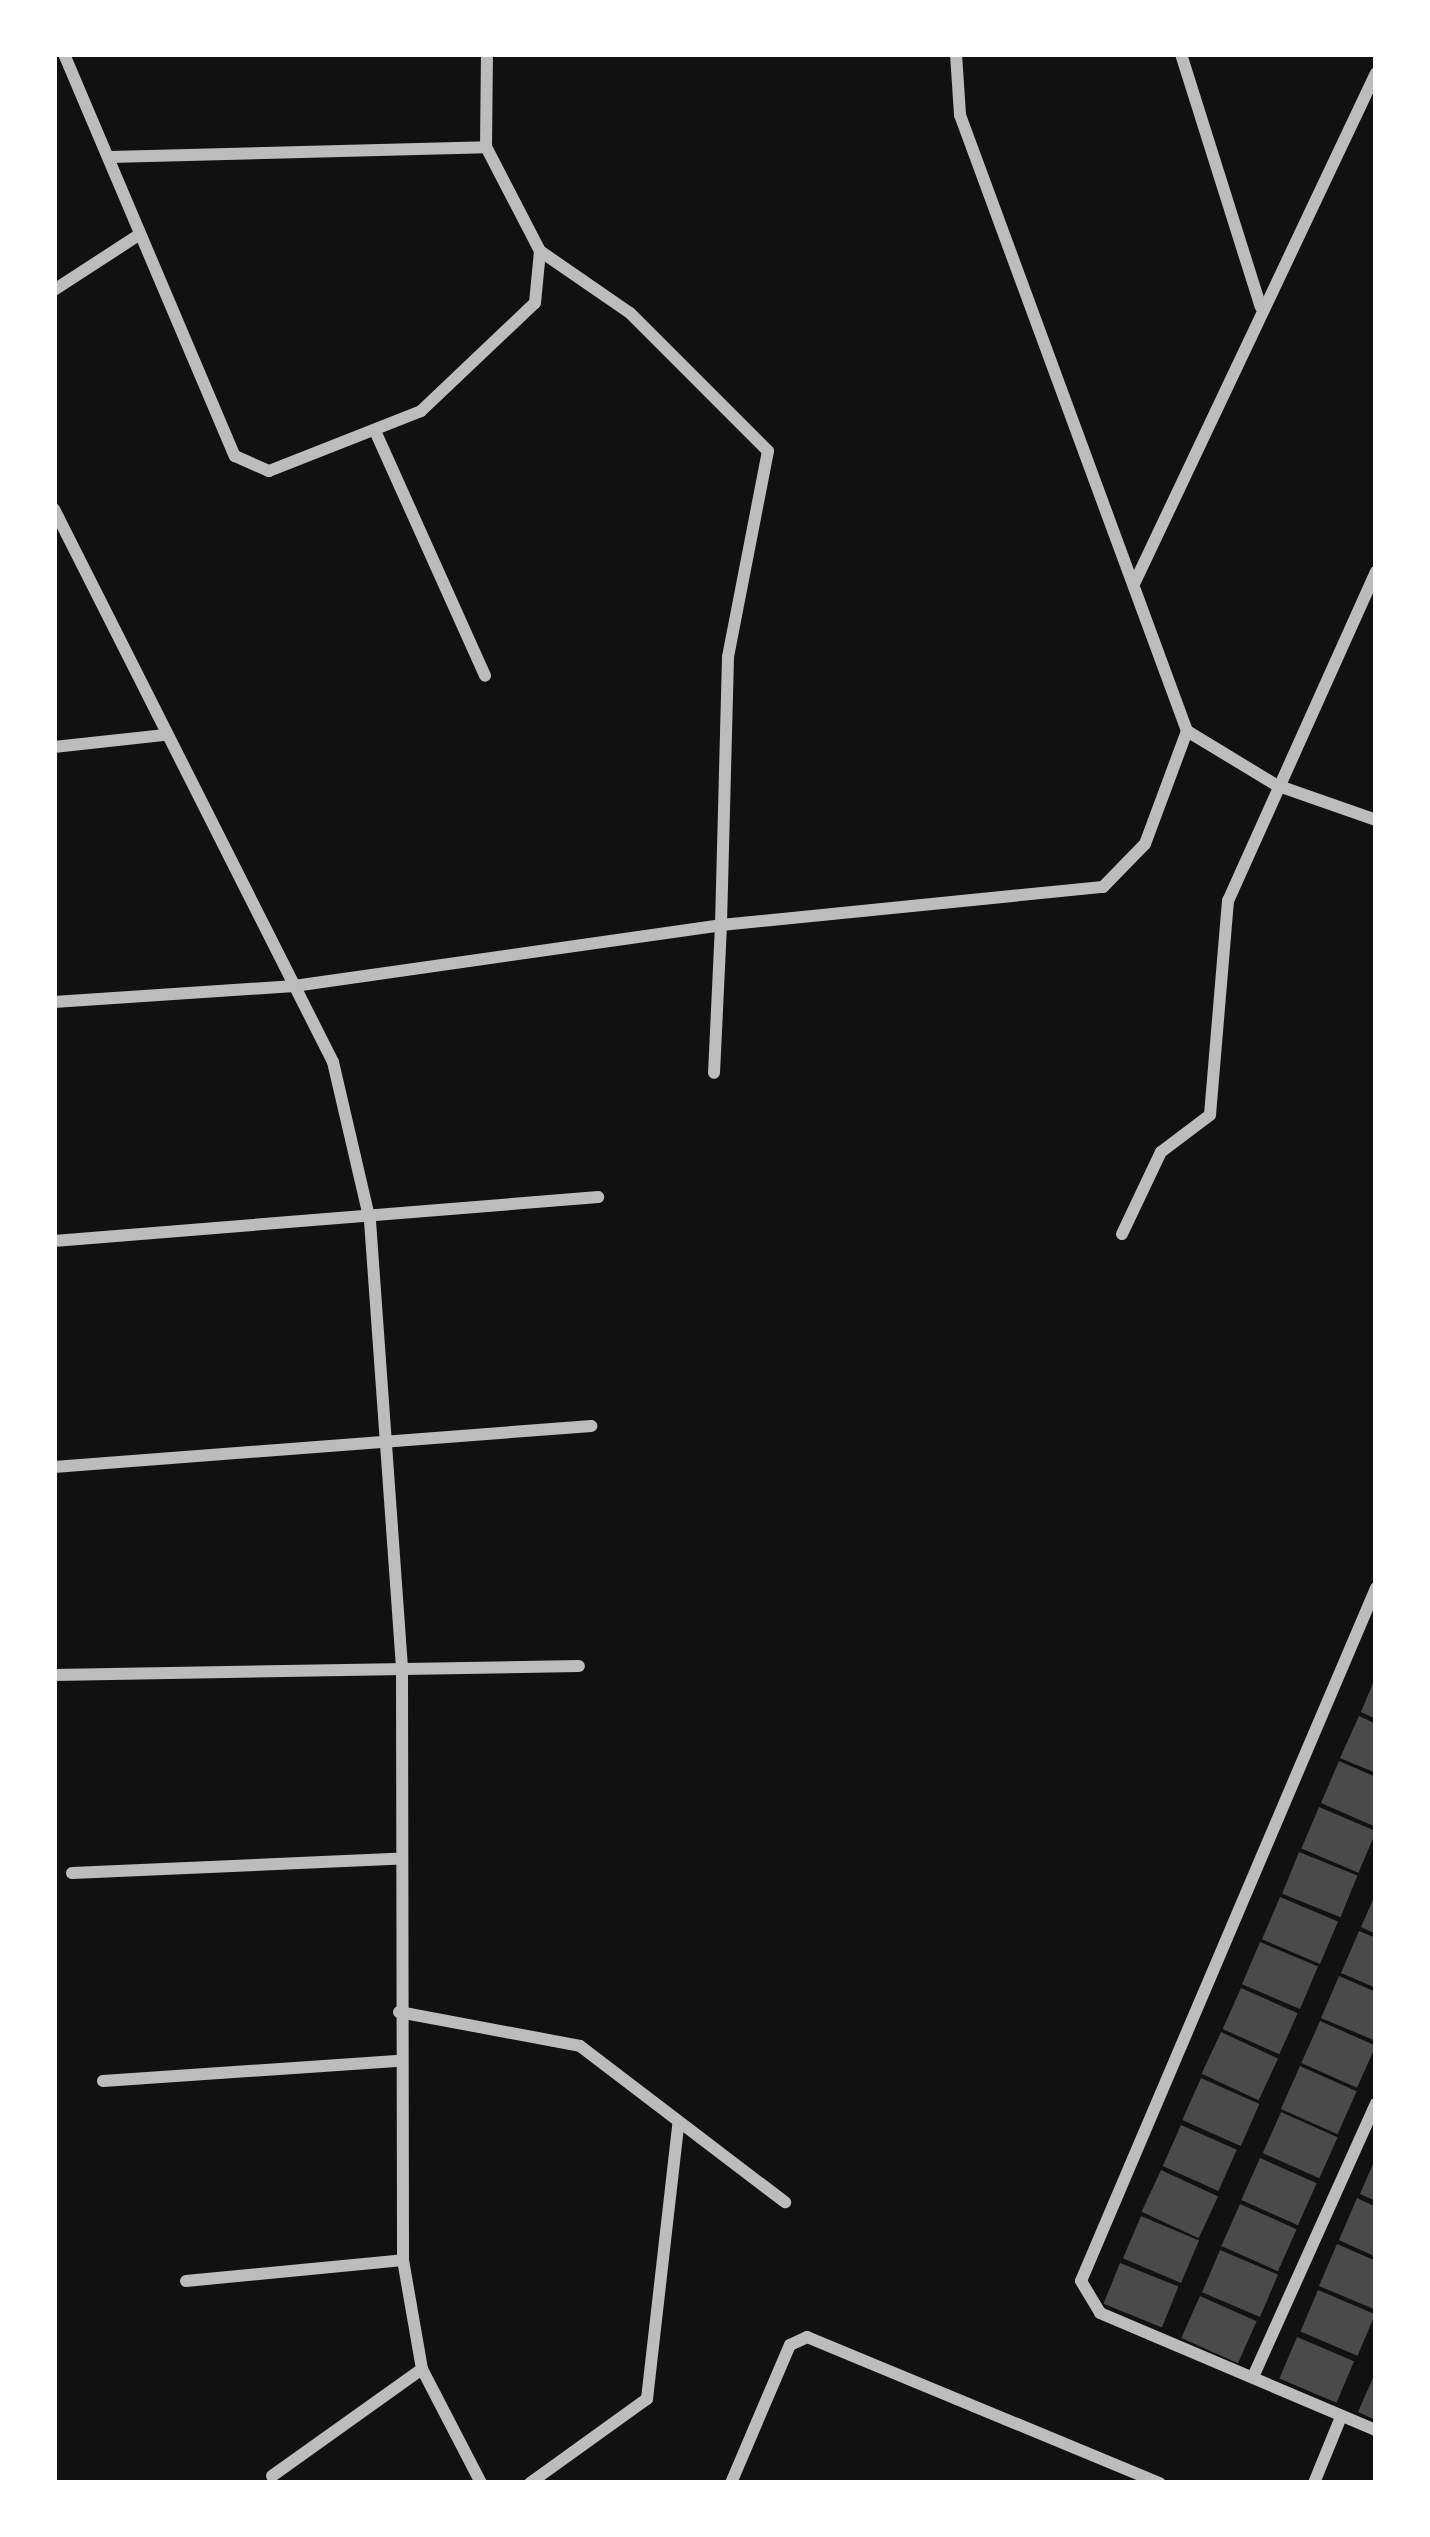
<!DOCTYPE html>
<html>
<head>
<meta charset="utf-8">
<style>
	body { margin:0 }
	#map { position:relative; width:1430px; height:2537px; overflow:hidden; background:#111; font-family:"Exo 2",sans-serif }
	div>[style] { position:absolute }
	.building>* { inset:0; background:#4a4a4a; transform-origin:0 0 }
	.minor>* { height:12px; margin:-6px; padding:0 6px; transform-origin:6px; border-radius:6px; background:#bcbcbc }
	span { translate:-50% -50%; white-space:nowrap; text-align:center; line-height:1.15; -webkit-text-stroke:9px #fff; paint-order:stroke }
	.frame { position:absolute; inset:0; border:57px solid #fff; pointer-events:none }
</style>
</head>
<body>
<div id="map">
	<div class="building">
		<i style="clip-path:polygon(1376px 1676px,1376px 1719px,1361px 1712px)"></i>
		<i style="clip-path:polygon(1359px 1716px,1376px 1724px,1376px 1773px,1340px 1758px)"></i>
		<i style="clip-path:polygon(1339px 1761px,1376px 1777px,1376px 1827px,1321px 1803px)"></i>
		<i style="left:1319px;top:1807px;width:62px;height:45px;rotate:23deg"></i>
		<i style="left:1299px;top:1852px;width:63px;height:45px;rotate:22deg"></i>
		<i style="clip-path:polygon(1376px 1893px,1376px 1934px,1361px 1927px)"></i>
		<i style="left:1280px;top:1897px;width:63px;height:46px;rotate:23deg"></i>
		<i style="clip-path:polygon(1359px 1931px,1376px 1938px,1376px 1988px,1341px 1973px)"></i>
		<i style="left:1260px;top:1942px;width:63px;height:46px;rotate:23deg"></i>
		<i style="clip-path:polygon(1339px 1976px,1376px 1992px,1376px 2041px,1321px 2018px)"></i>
		<i style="left:1241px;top:1988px;width:62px;height:45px;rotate:24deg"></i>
		<i style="left:1320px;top:2021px;width:61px;height:46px;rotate:24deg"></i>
		<i style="left:1221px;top:2032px;width:63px;height:46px;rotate:25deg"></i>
		<i style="left:1300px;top:2066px;width:62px;height:47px;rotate:24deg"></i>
		<i style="left:1201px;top:2078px;width:64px;height:46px;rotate:24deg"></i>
		<i style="left:1281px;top:2112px;width:62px;height:45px;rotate:24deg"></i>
		<i style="left:1181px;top:2125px;width:61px;height:45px;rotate:24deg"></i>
		<i style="clip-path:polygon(1376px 2157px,1376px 2201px,1360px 2194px)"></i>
		<i style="left:1260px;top:2158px;width:62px;height:46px;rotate:24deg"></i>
		<i style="left:1161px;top:2170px;width:63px;height:46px;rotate:25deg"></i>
		<i style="clip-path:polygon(1357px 2198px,1376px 2207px,1376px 2257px,1339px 2240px)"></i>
		<i style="left:1240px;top:2204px;width:62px;height:46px;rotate:24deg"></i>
		<i style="left:1141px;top:2216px;width:63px;height:46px;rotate:23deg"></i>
		<i style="clip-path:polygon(1337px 2244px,1376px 2261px,1376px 2310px,1319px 2286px)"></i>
		<i style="left:1220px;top:2250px;width:63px;height:46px;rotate:23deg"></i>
		<i style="left:1120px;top:2263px;width:63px;height:44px;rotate:22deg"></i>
		<i style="left:1318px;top:2290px;width:62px;height:45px;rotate:23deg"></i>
		<i style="left:1200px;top:2296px;width:62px;height:46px;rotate:24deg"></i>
		<i style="left:1297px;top:2337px;width:62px;height:45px;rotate:23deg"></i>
		<i style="clip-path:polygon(1376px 2371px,1376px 2420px,1358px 2412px)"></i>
	</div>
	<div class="minor">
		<i style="left:64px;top:54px;width:437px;rotate:67deg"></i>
		<i style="left:235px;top:456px;width:37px;rotate:24deg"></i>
		<i style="left:269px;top:471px;width:163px;rotate:-21.5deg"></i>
		<i style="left:421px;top:411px;width:157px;rotate:-43.5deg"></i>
		<i style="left:535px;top:303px;width:52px;rotate:-84.5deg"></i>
		<i style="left:540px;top:251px;width:117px;rotate:-117.4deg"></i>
		<i style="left:486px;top:147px;width:93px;rotate:-89.4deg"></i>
		<i style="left:956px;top:54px;width:61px;rotate:86.2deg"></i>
		<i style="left:960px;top:115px;width:656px;rotate:69.77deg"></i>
		<i style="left:1187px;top:731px;width:104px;rotate:31.2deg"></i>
		<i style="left:1276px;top:785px;width:106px;rotate:19.3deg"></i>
		<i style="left:1181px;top:54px;width:265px;rotate:72.5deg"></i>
		<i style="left:110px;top:157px;width:376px;rotate:-1.5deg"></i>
		<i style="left:540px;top:251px;width:109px;rotate:34.6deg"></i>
		<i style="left:630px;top:313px;width:195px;rotate:45deg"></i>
		<i style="left:768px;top:451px;width:210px;rotate:101deg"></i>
		<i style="left:728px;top:657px;width:268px;rotate:91.5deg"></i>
		<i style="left:721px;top:925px;width:384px;rotate:-5.7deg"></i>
		<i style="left:1103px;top:887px;width:60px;rotate:-45.7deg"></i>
		<i style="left:1145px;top:844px;width:121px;rotate:-69.6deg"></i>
		<i style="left:54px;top:290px;width:99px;rotate:-33deg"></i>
		<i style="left:376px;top:433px;width:266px;rotate:65.8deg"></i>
		<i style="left:54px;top:509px;width:619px;rotate:63.23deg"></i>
		<i style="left:333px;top:1062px;width:163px;rotate:76.9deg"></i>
		<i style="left:370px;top:1221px;width:448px;rotate:85.9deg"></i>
		<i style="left:402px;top:1668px;width:592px;rotate:89.9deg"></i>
		<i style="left:403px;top:2260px;width:111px;rotate:80.1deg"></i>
		<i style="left:422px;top:2369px;width:128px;rotate:62.6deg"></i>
		<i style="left:1135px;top:582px;width:563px;rotate:-64.66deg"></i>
		<i style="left:54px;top:747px;width:112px;rotate:-6.2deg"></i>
		<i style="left:54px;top:1002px;width:241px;rotate:-3.8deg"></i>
		<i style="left:294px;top:986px;width:431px;rotate:-8.1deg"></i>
		<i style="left:721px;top:925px;width:148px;rotate:92.7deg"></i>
		<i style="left:1122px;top:1234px;width:91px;rotate:-64.6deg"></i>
		<i style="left:1161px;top:1152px;width:61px;rotate:-37.1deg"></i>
		<i style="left:1210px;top:1115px;width:215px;rotate:-85.2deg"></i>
		<i style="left:1228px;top:901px;width:361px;rotate:-65.8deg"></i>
		<i style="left:54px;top:1241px;width:546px;rotate:-4.62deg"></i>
		<i style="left:54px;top:1467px;width:539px;rotate:-4.37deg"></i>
		<i style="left:1376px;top:1588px;width:753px;rotate:113.06deg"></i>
		<i style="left:1081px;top:2281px;width:37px;rotate:59deg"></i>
		<i style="left:1100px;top:2313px;width:300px;rotate:23deg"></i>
		<i style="left:54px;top:1675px;width:525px;rotate:-0.98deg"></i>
		<i style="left:72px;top:1873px;width:324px;rotate:-2.5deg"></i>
		<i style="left:399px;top:2012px;width:184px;rotate:10.6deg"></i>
		<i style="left:580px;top:2046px;width:258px;rotate:37.3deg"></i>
		<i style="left:103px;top:2081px;width:294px;rotate:-3.9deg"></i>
		<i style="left:186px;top:2281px;width:218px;rotate:-5.5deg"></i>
		<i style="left:1253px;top:2377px;width:300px;rotate:-65.8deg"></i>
		<i style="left:272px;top:2476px;width:184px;rotate:-35.5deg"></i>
		<i style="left:530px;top:2483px;width:144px;rotate:-35.7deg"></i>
		<i style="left:647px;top:2399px;width:276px;rotate:-83.5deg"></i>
		<i style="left:731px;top:2483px;width:150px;rotate:-66.9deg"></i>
		<i style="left:790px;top:2345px;width:19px;rotate:-25deg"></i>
		<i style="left:807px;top:2337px;width:382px;rotate:22.5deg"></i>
		<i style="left:1314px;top:2483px;width:71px;rotate:-67.8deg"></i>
	</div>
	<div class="frame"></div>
</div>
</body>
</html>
